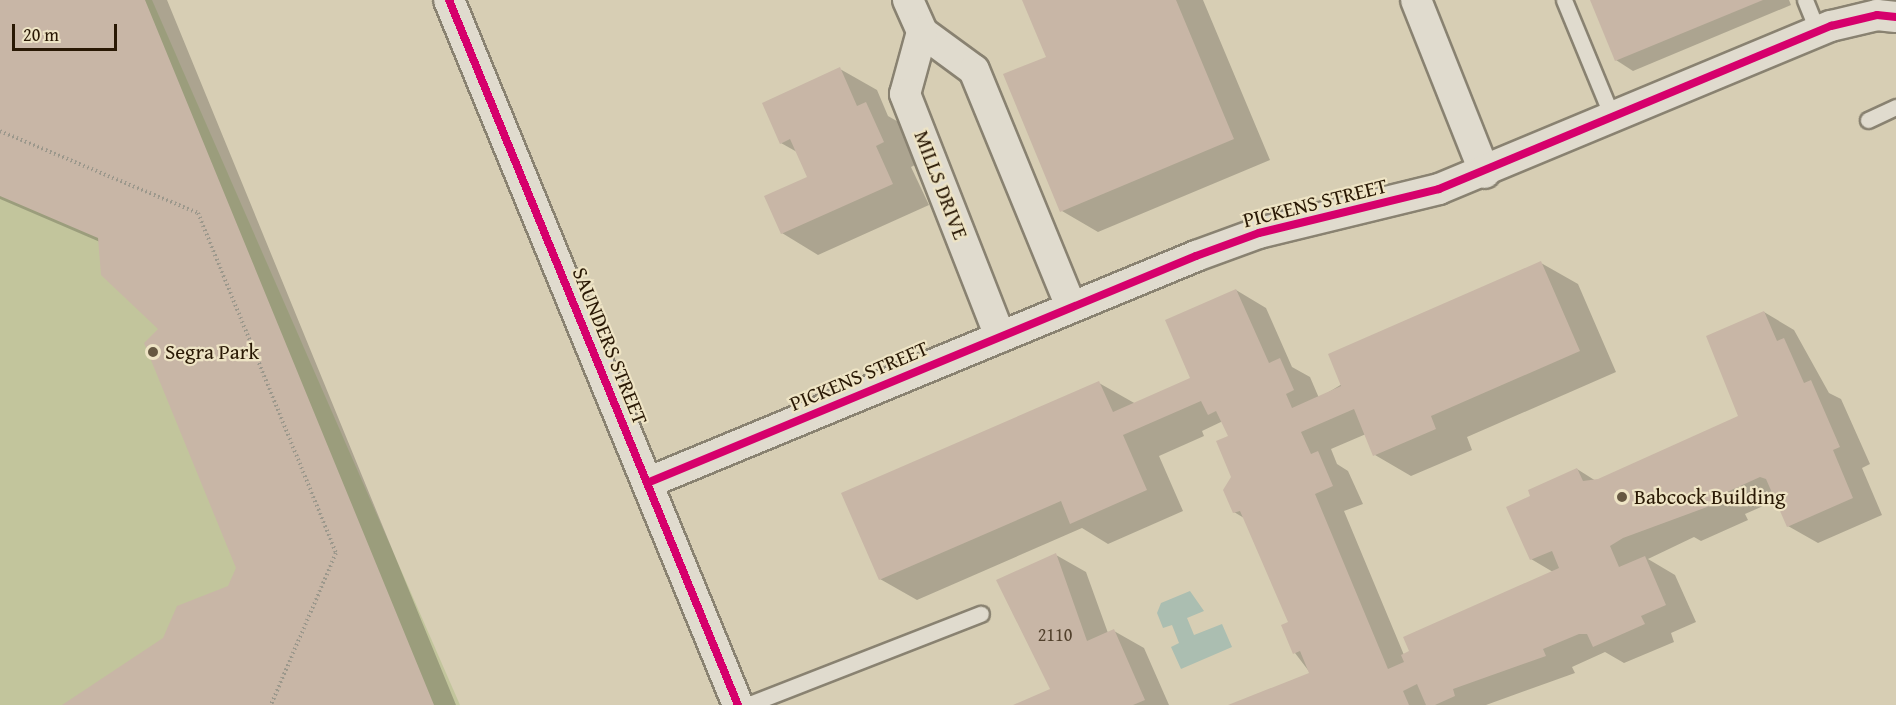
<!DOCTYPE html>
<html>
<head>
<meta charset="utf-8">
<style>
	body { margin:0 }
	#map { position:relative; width:1896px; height:705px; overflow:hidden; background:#d7ceb4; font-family:"Gentium Book Plus",serif }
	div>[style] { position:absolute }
	.green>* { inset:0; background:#c2c59c }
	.water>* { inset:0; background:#abbeb1 }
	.shadow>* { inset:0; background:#0003 }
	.building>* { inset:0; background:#c8b6a6 }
	.path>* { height:4px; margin-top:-2px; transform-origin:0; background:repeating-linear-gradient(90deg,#9c988c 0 1.5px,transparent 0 4.5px) }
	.roads { filter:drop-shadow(2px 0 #898271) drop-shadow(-2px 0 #898271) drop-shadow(0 2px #898271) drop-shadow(0 -2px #898271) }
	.lane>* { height:15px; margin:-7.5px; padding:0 7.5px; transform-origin:7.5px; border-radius:7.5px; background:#e0dbce }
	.street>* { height:30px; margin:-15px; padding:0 15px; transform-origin:15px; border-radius:15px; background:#e0dbce }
	.cycleway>* { height:8px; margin:-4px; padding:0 4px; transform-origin:4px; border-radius:4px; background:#d6006c }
	.dots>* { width:16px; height:16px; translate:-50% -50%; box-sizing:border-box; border:3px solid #eee4c5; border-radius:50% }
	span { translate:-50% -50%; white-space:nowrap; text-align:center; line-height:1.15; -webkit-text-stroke:4.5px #eee4c5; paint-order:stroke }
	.number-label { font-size:18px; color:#51402c }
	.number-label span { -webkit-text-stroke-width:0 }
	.street-label { font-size:21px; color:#291804 }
	.poi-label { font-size:21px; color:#291804 }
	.left { translate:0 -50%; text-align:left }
	.scale { position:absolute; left:12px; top:24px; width:105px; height:27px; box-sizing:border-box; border:3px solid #291804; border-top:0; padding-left:8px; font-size:18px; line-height:21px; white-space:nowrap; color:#291804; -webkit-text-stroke:4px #eee4c5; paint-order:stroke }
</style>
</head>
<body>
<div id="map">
	<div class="green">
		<i style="clip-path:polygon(0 0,152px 0,460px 705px,0 705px)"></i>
	</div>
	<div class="water">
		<i style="clip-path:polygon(1190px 591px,1204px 611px,1187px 618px,1194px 635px,1222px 624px,1232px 647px,1181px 669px,1171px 647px,1179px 643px,1172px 625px,1163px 628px,1157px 613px,1161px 603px)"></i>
	</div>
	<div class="shadow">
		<i style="clip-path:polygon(0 0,167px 0,456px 705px,65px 705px,165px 639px,230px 587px,237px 568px,160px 329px,100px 242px,0 199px)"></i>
		<i style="clip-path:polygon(1024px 0,1203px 0,1270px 160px,1098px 232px,1062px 211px,1048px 57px)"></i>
		<i style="clip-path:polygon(1591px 0,1789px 0,1791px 5px,1633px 71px,1616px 60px)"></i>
		<i style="clip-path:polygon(840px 69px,877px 90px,888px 116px,902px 124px,919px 163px,911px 167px,929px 205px,818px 255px,782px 233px,809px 178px,797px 152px,781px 143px)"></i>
		<i style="clip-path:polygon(1541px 263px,1578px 284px,1616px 372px,1467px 437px,1472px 450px,1411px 476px,1375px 455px,1366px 434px,1331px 449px,1337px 464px,1348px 471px,1363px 504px,1344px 511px,1404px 655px,1553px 572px,1531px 559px,1532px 497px,1577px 469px,1596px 481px,1740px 417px,1764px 312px,1794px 330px,1829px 393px,1841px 399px,1870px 464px,1862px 468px,1882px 515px,1818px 543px,1788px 526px,1777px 500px,1745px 514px,1748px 520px,1701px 541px,1694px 537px,1648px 559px,1675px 575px,1696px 622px,1671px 633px,1674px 642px,1624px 663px,1605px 652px,1572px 667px,1575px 673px,1486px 705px,1238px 705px,1311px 674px,1295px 653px,1290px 623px,1244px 518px,1234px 512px,1229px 437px,1223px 421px,1202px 431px,1204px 436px,1159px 456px,1183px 511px,1108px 544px,1082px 528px,917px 600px,880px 579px,1099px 383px,1136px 404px,1192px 379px,1236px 290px,1266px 308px,1292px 367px,1310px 377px,1319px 398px)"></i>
		<i style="clip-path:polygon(1056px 555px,1086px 572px,1108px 633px,1114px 631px,1144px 648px,1169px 705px,1017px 705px,1052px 690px)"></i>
	</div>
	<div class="building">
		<i style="clip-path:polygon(0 0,145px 0,434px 705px,62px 705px,163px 638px,177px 606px,228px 586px,236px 568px,144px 343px,158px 329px,101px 275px,98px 238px,0 196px)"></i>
		<i style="clip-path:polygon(1022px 0,1176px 0,1234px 139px,1060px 212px,1003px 74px,1046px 57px)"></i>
		<i style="clip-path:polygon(1590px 0,1763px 0,1615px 61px)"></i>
		<i style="clip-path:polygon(840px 67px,857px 106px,866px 102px,884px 142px,876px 146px,893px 184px,781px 234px,764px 196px,807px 177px,790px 139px,780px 144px,762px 103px)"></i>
		<i style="clip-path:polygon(1541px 261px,1580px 351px,1431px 416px,1436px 429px,1373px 456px,1354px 409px,1301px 432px,1311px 454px,1318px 451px,1333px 486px,1315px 494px,1388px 669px,1404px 662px,1401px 655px,1409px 651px,1403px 637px,1559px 568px,1552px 551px,1530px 560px,1506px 507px,1530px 496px,1528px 490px,1577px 468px,1583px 481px,1598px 479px,1738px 416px,1706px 336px,1764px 311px,1777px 341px,1784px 338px,1804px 383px,1811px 380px,1840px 447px,1833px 450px,1853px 498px,1787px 527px,1766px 479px,1760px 477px,1716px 497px,1718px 503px,1623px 538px,1610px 546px,1619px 567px,1645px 556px,1666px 605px,1641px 616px,1645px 624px,1593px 647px,1587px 634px,1579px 634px,1543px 649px,1546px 656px,1453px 689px,1455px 696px,1435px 705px,1426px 705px,1417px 684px,1403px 691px,1409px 705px,1228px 705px,1309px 673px,1300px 651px,1293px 654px,1281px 625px,1288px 622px,1240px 511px,1233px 513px,1223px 490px,1231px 477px,1216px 441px,1228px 436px,1216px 411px,1208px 415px,1201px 401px,1123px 435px,1147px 490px,1070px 524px,1061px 501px,879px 580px,841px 493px,1099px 381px,1113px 412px,1190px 378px,1165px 320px,1236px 289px,1269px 363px,1280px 358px,1294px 390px,1286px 394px,1292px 408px,1341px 386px,1328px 354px)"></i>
		<i style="clip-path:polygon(1056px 553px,1087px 641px,1114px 629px,1145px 700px,1133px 705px,1013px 705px,1050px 689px,996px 580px)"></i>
	</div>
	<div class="path">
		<i style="left:0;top:131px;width:214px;rotate:22.5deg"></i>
		<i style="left:198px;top:213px;width:367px;rotate:67.9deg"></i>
		<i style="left:336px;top:553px;width:165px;rotate:113.2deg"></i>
	</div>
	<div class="roads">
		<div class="lane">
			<i style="left:1564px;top:0;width:129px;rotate:67.6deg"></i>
			<i style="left:1805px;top:0;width:35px;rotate:68deg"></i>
			<i style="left:1868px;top:120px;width:31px;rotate:-25deg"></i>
			<i style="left:747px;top:705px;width:251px;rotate:-21.3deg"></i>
		</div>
		<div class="street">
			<i style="left:449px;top:0;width:762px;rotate:67.71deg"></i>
			<i style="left:908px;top:0;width:35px;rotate:66deg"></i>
			<i style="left:922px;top:32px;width:64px;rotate:36.2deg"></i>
			<i style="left:974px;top:70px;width:256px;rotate:67.7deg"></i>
			<i style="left:1416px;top:0;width:186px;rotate:68.3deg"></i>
			<i style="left:922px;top:32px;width:64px;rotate:105.3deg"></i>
			<i style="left:905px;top:94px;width:261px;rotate:68.6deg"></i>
			<i style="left:647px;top:483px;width:594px;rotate:-22.46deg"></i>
			<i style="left:1196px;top:256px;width:67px;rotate:-20.1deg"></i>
			<i style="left:1259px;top:233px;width:185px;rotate:-13.7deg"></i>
			<i style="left:1439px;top:189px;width:425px;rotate:-22.6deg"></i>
			<i style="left:1831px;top:26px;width:47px;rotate:-13.4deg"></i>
			<i style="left:1877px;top:15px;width:19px;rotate:6deg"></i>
		</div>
	</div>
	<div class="cycleway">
		<i style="left:449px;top:0;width:762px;rotate:67.71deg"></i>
		<i style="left:647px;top:483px;width:594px;rotate:-22.46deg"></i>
		<i style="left:1196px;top:256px;width:67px;rotate:-20.1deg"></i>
		<i style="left:1259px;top:233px;width:185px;rotate:-13.7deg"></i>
		<i style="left:1439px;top:189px;width:425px;rotate:-22.6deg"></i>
		<i style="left:1831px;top:26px;width:47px;rotate:-13.4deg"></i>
		<i style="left:1877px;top:15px;width:19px;rotate:6deg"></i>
	</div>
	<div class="dots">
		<i style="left:153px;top:352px;background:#665842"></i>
		<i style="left:1622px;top:497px;background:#665842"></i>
	</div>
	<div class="number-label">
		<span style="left:1055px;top:635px">2110</span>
	</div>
	<div class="street-label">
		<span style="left:941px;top:185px;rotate:69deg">MILLS DRIVE</span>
		<span style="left:1315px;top:203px;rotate:-14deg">PICKENS STREET</span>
		<span style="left:610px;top:346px;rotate:68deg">SAUNDERS STREET</span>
		<span style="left:859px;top:376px;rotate:-23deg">PICKENS STREET</span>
	</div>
	<div class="poi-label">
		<span class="left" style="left:165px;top:352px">Segra Park</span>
		<span class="left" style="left:1634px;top:497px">Babcock Building</span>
	</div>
	<div class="scale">20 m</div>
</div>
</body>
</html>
